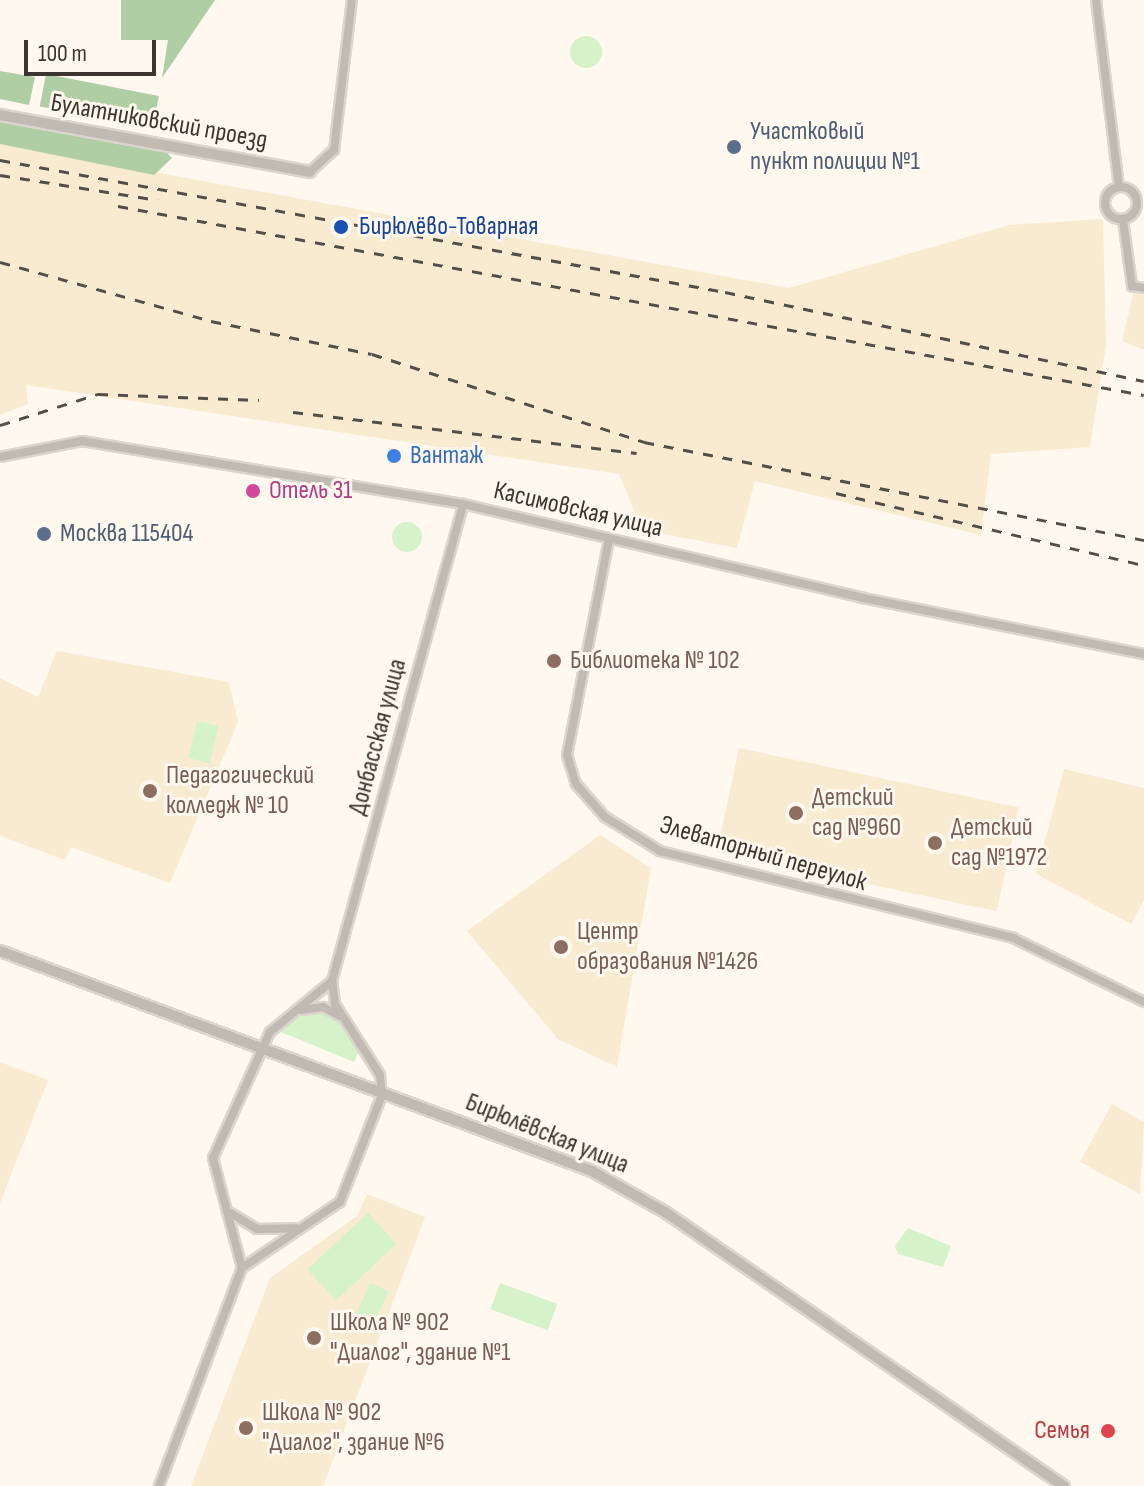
<!DOCTYPE html>
<html>
<head>
<meta charset="utf-8">
<style>
	body { margin:0 }
	#map { position:relative; width:1144px; height:1486px; overflow:hidden; background:#fff8ee; font-family:"Sofia Sans Condensed",sans-serif }
	div>[style] { position:absolute }
	.built>* { inset:0; background:#f9ead2; transform-origin:0 0 }
	.green>* { inset:0; background:#d5f2cb; transform-origin:0 0 }
	.round { border-radius:50% }
	.forest>* { inset:0; background:#b0cea5; transform-origin:0 0 }
	.roads { filter:drop-shadow(2px 0 #dcd5cc) drop-shadow(-2px 0 #dcd5cc) drop-shadow(0 2px #dcd5cc) drop-shadow(0 -2px #dcd5cc) }
	.minor>* { height:8px; margin:-4px; padding:0 4px; transform-origin:4px; border-radius:4px; background:#c0bab3 }
	.minor>.ring { margin:-4px; padding:0; box-sizing:content-box; background:none; border:8px solid #c0bab3; border-radius:50% }
	.tertiary>* { height:10px; margin:-5px; padding:0 5px; transform-origin:5px; border-radius:5px; background:#c0bab3 }
	.rail>* { height:3px; margin-top:-1.5px; transform-origin:0; background:repeating-linear-gradient(90deg,#534f47 0 10px,transparent 0 20px) }
	.dots>* { width:22px; height:22px; translate:-50% -50%; box-sizing:border-box; border:4px solid #fff8ee; border-radius:50% }
	span { translate:-50% -50%; white-space:nowrap; text-align:center; line-height:1.15; -webkit-text-stroke:6px #fff8ee; paint-order:stroke }
	.street-label { font-size:26px; color:#3a362f }
	.service-label { font-size:26px; color:#4e5e75 }
	.left { translate:0 -50%; text-align:left }
	.transit-label { font-size:26px; color:#164399 }
	.shop-label { font-size:26px; color:#366cbe }
	.hotel-label { font-size:26px; color:#b23c85 }
	.education-label { font-size:26px; color:#785e54 }
	.health-label { font-size:26px; color:#be3a42 }
	.right { translate:-100% -50%; text-align:right }
	.scale { position:absolute; left:24px; top:40px; width:132px; height:36px; box-sizing:border-box; border:4px solid #3a362f; border-top:0; padding-left:10px; font-size:24px; line-height:28px; white-space:nowrap; color:#3a362f; -webkit-text-stroke:6px #fff8ee; paint-order:stroke }
</style>
</head>
<body>
<div id="map">
	<div class="built">
		<i style="clip-path:polygon(0 144px,789px 288px,1009px 225px,1103px 219px,1106px 345px,1090px 447px,991px 454px,981px 535px,755px 481px,737px 548px,642px 530px,619px 474px,26px 385px,28px 404px,0 415px)"></i>
		<i style="clip-path:polygon(1134px 291px,1144px 293px,1144px 350px,1122px 341px)"></i>
		<i style="clip-path:polygon(57px 651px,229px 682px,238px 722px,170px 883px,71px 847px,65px 860px,0 836px,0 678px,38px 697px)"></i>
		<i style="left:739px;top:748px;width:286px;height:106px;rotate:12deg"></i>
		<i style="clip-path:polygon(1064px 769px,1144px 788px,1144px 900px,1131px 924px,1036px 874px)"></i>
		<i style="clip-path:polygon(600px 835px,651px 868px,617px 1067px,558px 1039px,467px 931px)"></i>
		<i style="clip-path:polygon(0 1062px,48px 1080px,0 1203px)"></i>
		<i style="clip-path:polygon(1112px 1104px,1144px 1122px,1140px 1194px,1080px 1162px)"></i>
		<i style="clip-path:polygon(367px 1194px,425px 1217px,323px 1486px,191px 1486px,270px 1278px,357px 1216px)"></i>
	</div>
	<div class="green">
		<i class="round" style="left:570px;top:36px;width:32px;height:32px"></i>
		<i class="round" style="left:392px;top:522px;width:30px;height:30px"></i>
		<i style="left:197px;top:721px;width:22px;height:38px;rotate:13deg"></i>
		<i style="clip-path:polygon(321px 1009px,344px 1024px,359px 1051px,354px 1062px,281px 1032px,298px 1015px)"></i>
		<i style="left:368px;top:1213px;width:42px;height:83px;rotate:47deg"></i>
		<i style="clip-path:polygon(908px 1228px,951px 1246px,943px 1267px,898px 1254px,895px 1246px)"></i>
		<i style="left:370px;top:1283px;width:20px;height:37px;rotate:24deg"></i>
		<i style="left:500px;top:1283px;width:61px;height:28px;rotate:20deg"></i>
	</div>
	<div class="forest">
		<i style="clip-path:polygon(121px 0,215px 0,162px 78px,168px 40px,121px 40px)"></i>
		<i style="clip-path:polygon(0 71px,35px 77px,29px 105px,0 99px)"></i>
		<i style="left:46px;top:74px;width:115px;height:33px;rotate:11deg"></i>
		<i style="clip-path:polygon(0 118px,163px 149px,172px 158px,154px 175px,0 144px)"></i>
	</div>
	<div class="roads">
		<div class="minor">
			<i style="left:1096px;top:0;width:188px;rotate:83deg"></i>
			<i style="left:310px;top:172px;width:33px;rotate:-43deg"></i>
			<i style="left:334px;top:150px;width:151px;rotate:-83.2deg"></i>
			<i class="ring" style="left:1105px;top:187px;width:24px;height:24px"></i>
			<i style="left:1123px;top:220px;width:67px;rotate:82.2deg"></i>
			<i style="left:1132px;top:286px;width:12px;rotate:9deg"></i>
			<i style="left:0;top:457px;width:84px;rotate:-11deg"></i>
			<i style="left:82px;top:441px;width:386px;rotate:9.4deg"></i>
			<i style="left:463px;top:504px;width:411px;rotate:13.2deg"></i>
			<i style="left:863px;top:598px;width:287px;rotate:11.3deg"></i>
			<i style="left:609px;top:539px;width:220px;rotate:101deg"></i>
			<i style="left:567px;top:755px;width:30px;rotate:73deg"></i>
			<i style="left:576px;top:784px;width:44px;rotate:48.7deg"></i>
			<i style="left:605px;top:817px;width:65px;rotate:31.7deg"></i>
			<i style="left:660px;top:851px;width:364px;rotate:13.8deg"></i>
			<i style="left:1013px;top:938px;width:146px;rotate:26deg"></i>
			<i style="left:301px;top:1010px;width:22px;rotate:-8deg"></i>
			<i style="left:323px;top:1007px;width:19px;rotate:28deg"></i>
			<i style="left:227px;top:1211px;width:35px;rotate:31deg"></i>
			<i style="left:257px;top:1229px;width:39px;rotate:-1deg"></i>
			<i style="left:242px;top:1268px;width:114px;rotate:-104.8deg"></i>
			<i style="left:213px;top:1158px;width:138px;rotate:-65.7deg"></i>
			<i style="left:270px;top:1032px;width:80px;rotate:-39.4deg"></i>
			<i style="left:159px;top:1486px;width:233px;rotate:-69.2deg"></i>
			<i style="left:242px;top:1268px;width:118px;rotate:-34deg"></i>
			<i style="left:340px;top:1202px;width:115px;rotate:-68.6deg"></i>
			<i style="left:382px;top:1095px;width:20px;rotate:-96deg"></i>
			<i style="left:380px;top:1075px;width:84px;rotate:-122.4deg"></i>
			<i style="left:335px;top:1004px;width:23px;rotate:-97deg"></i>
			<i style="left:332px;top:981px;width:495px;rotate:-74.6deg"></i>
		</div>
		<div class="tertiary">
			<i style="left:0;top:115px;width:315px;rotate:10.4deg"></i>
			<i style="left:0;top:951px;width:632px;rotate:20.39deg"></i>
			<i style="left:592px;top:1171px;width:84px;rotate:29.3deg"></i>
			<i style="left:665px;top:1212px;width:484px;rotate:34.5deg"></i>
		</div>
	</div>
	<div class="rail">
		<i style="left:0;top:160px;width:737px;rotate:10.32deg"></i>
		<i style="left:725px;top:292px;width:428px;rotate:12deg"></i>
		<i style="left:0;top:175px;width:160px;rotate:9deg"></i>
		<i style="left:118px;top:206px;width:1043px;rotate:10.44deg"></i>
		<i style="left:0;top:262px;width:219px;rotate:15.6deg"></i>
		<i style="left:211px;top:321px;width:164px;rotate:11.6deg"></i>
		<i style="left:372px;top:354px;width:286px;rotate:17.9deg"></i>
		<i style="left:644px;top:442px;width:510px;rotate:11.09deg"></i>
		<i style="left:293px;top:412px;width:346px;rotate:6.8deg"></i>
		<i style="left:0;top:425px;width:103px;rotate:-17.6deg"></i>
		<i style="left:98px;top:394px;width:161px;rotate:2.1deg"></i>
		<i style="left:836px;top:493px;width:316px;rotate:13.2deg"></i>
	</div>
	<div class="dots">
		<i style="left:734px;top:147px;background:#5c6f8a"></i>
		<i style="left:341px;top:227px;background:#1a4fb4"></i>
		<i style="left:394px;top:456px;background:#3f7fe0"></i>
		<i style="left:253px;top:491px;background:#d1479c"></i>
		<i style="left:44px;top:534px;background:#5c6f8a"></i>
		<i style="left:554px;top:661px;background:#8d6e63"></i>
		<i style="left:150px;top:791px;background:#8d6e63"></i>
		<i style="left:796px;top:813px;background:#8d6e63"></i>
		<i style="left:935px;top:843px;background:#8d6e63"></i>
		<i style="left:561px;top:947px;background:#8d6e63"></i>
		<i style="left:314px;top:1338px;background:#8d6e63"></i>
		<i style="left:246px;top:1428px;background:#8d6e63"></i>
		<i style="left:1108px;top:1431px;background:#e0444e"></i>
	</div>
	<div class="street-label">
		<span style="left:159px;top:122px;rotate:10deg">Булатниковский проезд</span>
		<span style="left:578px;top:510px;rotate:13deg">Касимовская улица</span>
		<span style="left:378px;top:737px;rotate:-75deg">Донбасская улица</span>
		<span style="left:763px;top:854px;rotate:16deg">Элеваторный переулок</span>
		<span style="left:547px;top:1134px;rotate:22deg">Бирюлёвская улица</span>
	</div>
	<div class="service-label">
		<span class="left" style="left:750px;top:147px">Участковый<br>пункт полиции №1</span>
		<span class="left" style="left:60px;top:534px">Москва 115404</span>
	</div>
	<div class="transit-label">
		<span class="left" style="left:359px;top:227px">Бирюлёво-Товарная</span>
	</div>
	<div class="shop-label">
		<span class="left" style="left:410px;top:456px">Вантаж</span>
	</div>
	<div class="hotel-label">
		<span class="left" style="left:269px;top:491px">Отель 31</span>
	</div>
	<div class="education-label">
		<span class="left" style="left:570px;top:661px">Библиотека № 102</span>
		<span class="left" style="left:166px;top:791px">Педагогический<br>колледж № 10</span>
		<span class="left" style="left:812px;top:813px">Детский<br>сад №960</span>
		<span class="left" style="left:951px;top:843px">Детский<br>сад №1972</span>
		<span class="left" style="left:577px;top:947px">Центр<br>образования №1426</span>
		<span class="left" style="left:330px;top:1338px">Школа № 902<br>"Диалог", здание №1</span>
		<span class="left" style="left:262px;top:1428px">Школа № 902<br>"Диалог", здание №6</span>
	</div>
	<div class="health-label">
		<span class="right" style="left:1090px;top:1431px">Семья</span>
	</div>
	<div class="scale">100 m</div>
</div>
</body>
</html>
